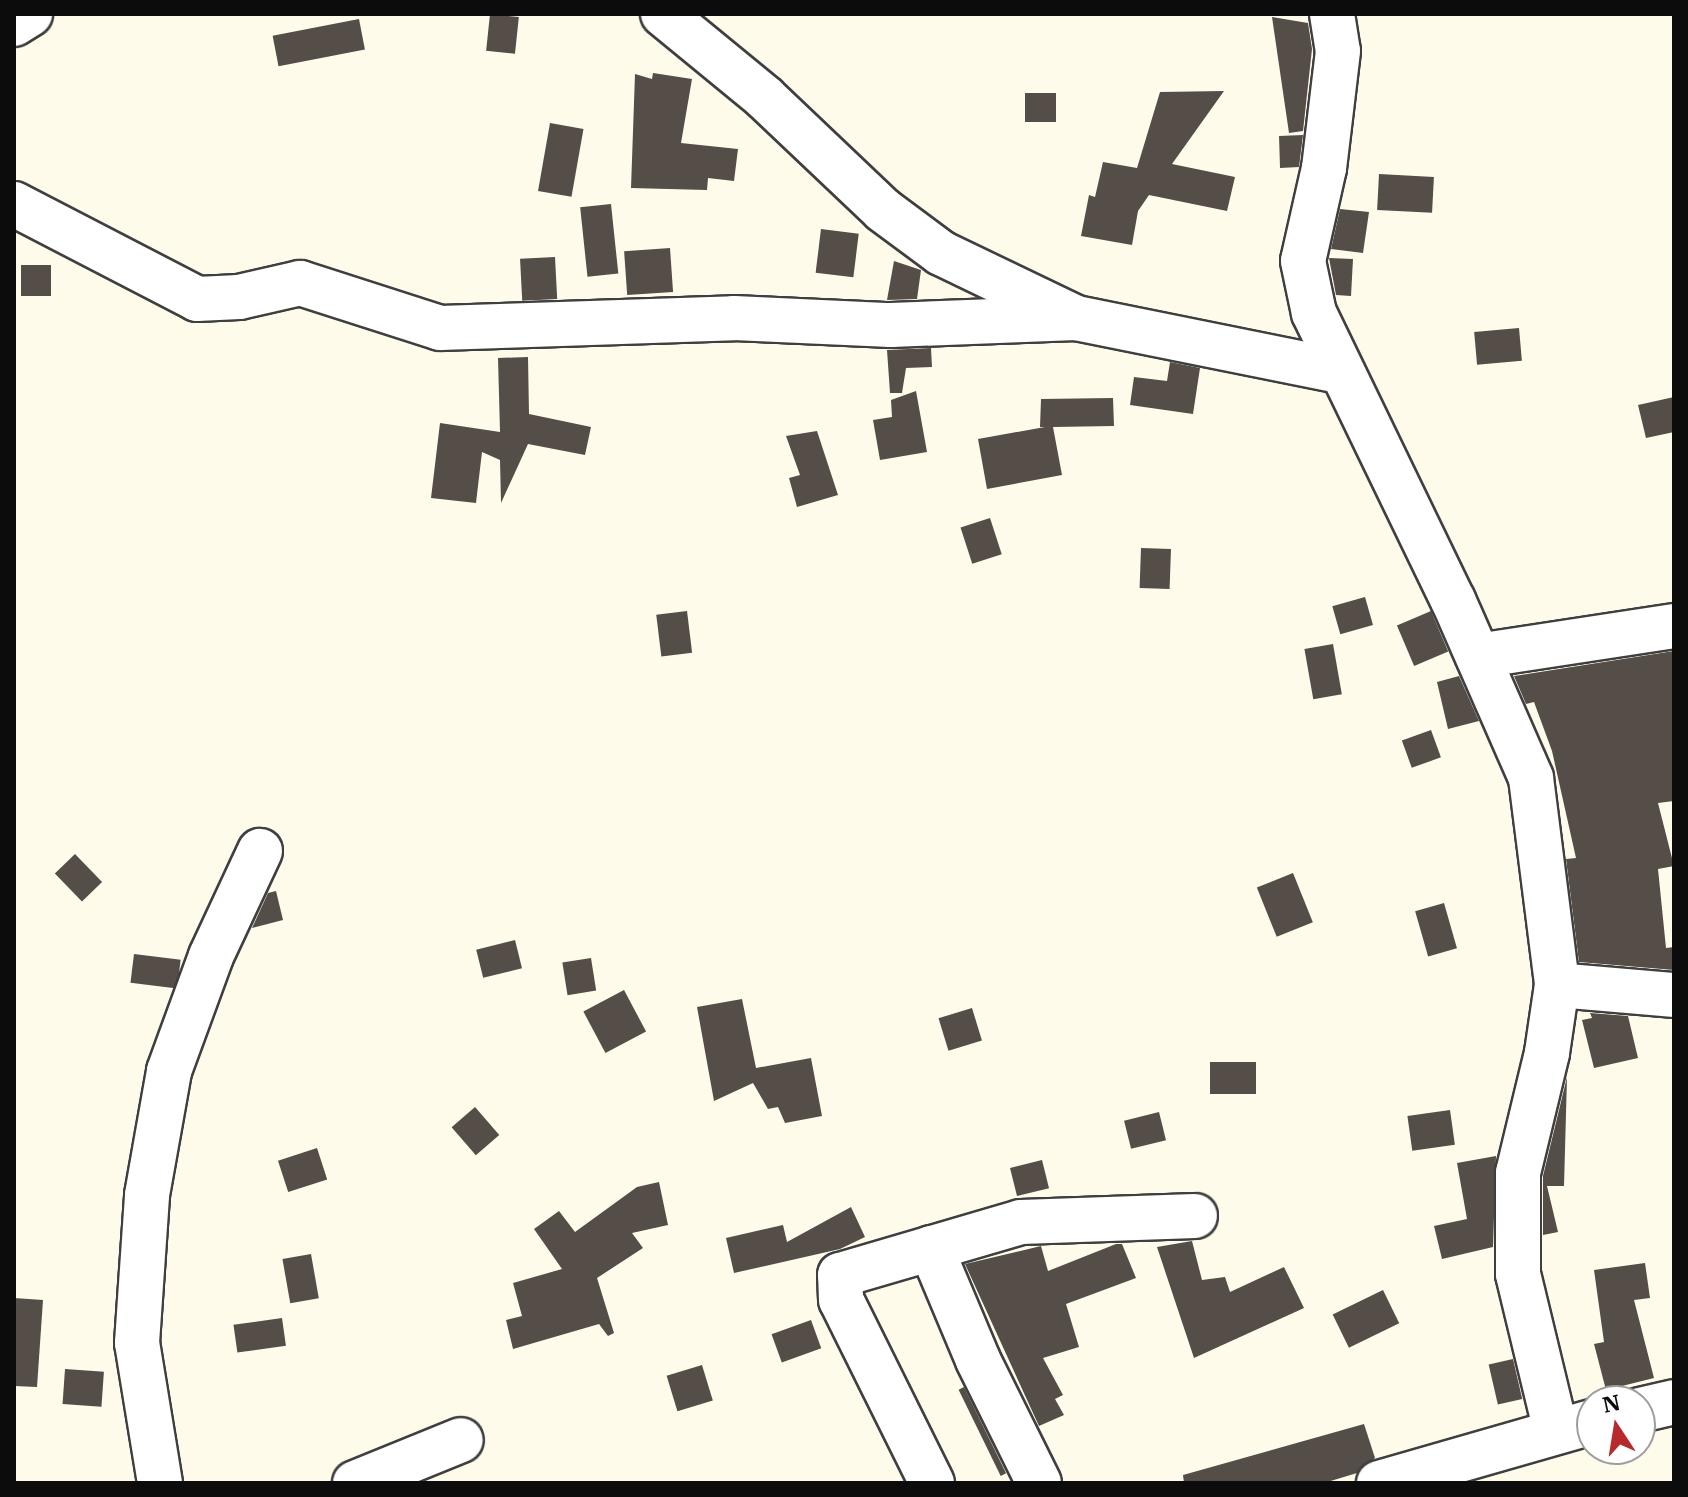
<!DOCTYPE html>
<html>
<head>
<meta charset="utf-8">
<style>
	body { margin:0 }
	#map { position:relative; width:1688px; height:1497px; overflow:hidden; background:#fefbeb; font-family:"IBM Plex Serif",serif }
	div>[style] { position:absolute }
	.building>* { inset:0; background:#544d48; transform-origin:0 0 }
	.roads { filter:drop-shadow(2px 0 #3f3f3f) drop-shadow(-2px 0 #3f3f3f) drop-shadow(0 2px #3f3f3f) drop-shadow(0 -2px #3f3f3f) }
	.minor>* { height:44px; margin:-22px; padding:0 22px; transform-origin:22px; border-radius:22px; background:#fff }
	span { translate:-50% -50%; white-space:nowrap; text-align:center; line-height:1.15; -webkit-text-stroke:8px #fff; paint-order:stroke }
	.frame { position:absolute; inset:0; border:16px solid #0c0c0c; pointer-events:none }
	.north { position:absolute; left:1576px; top:1385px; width:80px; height:80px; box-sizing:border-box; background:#fff; border:2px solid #9e9e9e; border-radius:50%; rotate:348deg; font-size:22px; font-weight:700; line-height:32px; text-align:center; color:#0c0c0c }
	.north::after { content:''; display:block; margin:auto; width:28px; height:36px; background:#b6292d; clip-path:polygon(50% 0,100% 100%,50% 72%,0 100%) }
</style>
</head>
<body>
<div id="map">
	<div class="building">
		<i style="left:490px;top:14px;width:29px;height:37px;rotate:6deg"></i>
		<i style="clip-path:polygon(1272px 17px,1308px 23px,1312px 49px,1303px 131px,1289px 133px)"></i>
		<i style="left:359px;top:19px;width:31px;height:88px;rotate:79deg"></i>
		<i style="clip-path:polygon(653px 73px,692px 79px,681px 143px,738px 149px,734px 181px,708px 178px,707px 190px,631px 188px,635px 74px,652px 79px)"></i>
		<i style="clip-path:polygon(1224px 91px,1172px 164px,1235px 177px,1227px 211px,1149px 195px,1138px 211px,1132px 245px,1081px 236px,1089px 195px,1095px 197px,1103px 162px,1137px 168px,1160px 92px)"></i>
		<i style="left:1056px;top:93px;width:29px;height:31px;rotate:90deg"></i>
		<i style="left:550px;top:123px;width:34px;height:69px;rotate:10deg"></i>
		<i style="clip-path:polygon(1303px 135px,1299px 167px,1280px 168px,1279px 136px)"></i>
		<i style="left:1379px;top:174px;width:55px;height:36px;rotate:3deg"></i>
		<i style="left:611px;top:204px;width:70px;height:31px;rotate:84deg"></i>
		<i style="clip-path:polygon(1340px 209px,1369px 212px,1363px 253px,1331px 249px)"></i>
		<i style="left:821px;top:229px;width:38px;height:44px;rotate:7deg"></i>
		<i style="left:670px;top:248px;width:44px;height:46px;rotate:86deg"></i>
		<i style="left:555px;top:257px;width:42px;height:35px;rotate:87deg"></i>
		<i style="clip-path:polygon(1329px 258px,1353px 259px,1351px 296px,1336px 295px)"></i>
		<i style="clip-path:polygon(894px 261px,921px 270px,917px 299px,887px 300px)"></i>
		<i style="left:21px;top:265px;width:30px;height:31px"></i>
		<i style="left:1519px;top:328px;width:33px;height:45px;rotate:85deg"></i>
		<i style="clip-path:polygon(931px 348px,932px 367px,906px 368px,902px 393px,890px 393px,887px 350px)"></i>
		<i style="clip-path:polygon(528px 357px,529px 414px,591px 427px,585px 455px,528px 444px,501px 503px,500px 460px,482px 452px,476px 503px,431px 498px,440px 423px,500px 432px,498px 358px)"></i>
		<i style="clip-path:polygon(1170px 362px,1200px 368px,1193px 414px,1130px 405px,1134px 377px,1167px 381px)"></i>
		<i style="clip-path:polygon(916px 391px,927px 452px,880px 460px,873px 420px,892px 417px,891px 400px)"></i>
		<i style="clip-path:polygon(1674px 397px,1674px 432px,1646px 438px,1638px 405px)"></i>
		<i style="clip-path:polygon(1113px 398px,1114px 426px,1053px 427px,1062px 475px,987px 489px,978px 439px,1045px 427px,1040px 427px,1041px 399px)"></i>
		<i style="clip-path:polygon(817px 431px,838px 495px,797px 507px,789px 478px,800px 475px,786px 436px)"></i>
		<i style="left:990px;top:518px;width:38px;height:31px;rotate:72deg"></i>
		<i style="left:1141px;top:548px;width:30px;height:40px;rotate:2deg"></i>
		<i style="left:1365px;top:597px;width:29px;height:34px;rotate:74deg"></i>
		<i style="left:687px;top:611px;width:42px;height:31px;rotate:83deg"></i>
		<i style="left:1431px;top:611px;width:44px;height:37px;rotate:67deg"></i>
		<i style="left:1333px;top:644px;width:51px;height:29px;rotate:80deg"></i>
		<i style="clip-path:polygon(1674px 651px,1674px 801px,1658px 803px,1674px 866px,1658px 869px,1666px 948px,1674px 947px,1674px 970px,1579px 962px,1566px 859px,1576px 858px,1552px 751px,1534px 702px,1526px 704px,1514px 676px)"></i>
		<i style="clip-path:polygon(1459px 676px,1479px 721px,1448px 729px,1437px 682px)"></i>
		<i style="left:1431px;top:730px;width:29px;height:31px;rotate:70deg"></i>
		<i style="left:75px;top:854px;width:39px;height:28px;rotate:46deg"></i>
		<i style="left:1293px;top:873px;width:53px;height:39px;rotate:68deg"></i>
		<i style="clip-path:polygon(276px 891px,283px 920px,252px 928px,268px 893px)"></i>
		<i style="left:1444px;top:903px;width:47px;height:30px;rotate:74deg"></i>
		<i style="left:515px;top:940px;width:29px;height:40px;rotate:76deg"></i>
		<i style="left:134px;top:954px;width:47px;height:29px;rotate:7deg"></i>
		<i style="left:591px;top:958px;width:33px;height:29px;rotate:81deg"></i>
		<i style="left:624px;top:990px;width:47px;height:46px;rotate:62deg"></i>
		<i style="clip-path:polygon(742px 999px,756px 1068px,811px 1058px,822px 1116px,785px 1123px,778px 1107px,768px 1109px,753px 1083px,714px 1101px,697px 1007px)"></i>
		<i style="left:972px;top:1008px;width:34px;height:35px;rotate:73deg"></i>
		<i style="clip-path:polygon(1590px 1013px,1628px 1016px,1638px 1058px,1594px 1068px,1582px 1020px,1592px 1018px)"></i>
		<i style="left:1256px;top:1062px;width:32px;height:46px;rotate:90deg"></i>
		<i style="clip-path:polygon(1567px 1077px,1564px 1186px,1547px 1186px,1558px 1232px,1543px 1235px,1543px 1176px)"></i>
		<i style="left:475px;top:1107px;width:37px;height:31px;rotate:49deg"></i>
		<i style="left:1450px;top:1110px;width:35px;height:43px;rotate:82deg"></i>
		<i style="left:1159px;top:1112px;width:29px;height:36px;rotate:76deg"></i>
		<i style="left:317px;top:1148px;width:33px;height:41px;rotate:72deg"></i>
		<i style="clip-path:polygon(1496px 1156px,1493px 1247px,1442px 1259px,1434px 1226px,1467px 1219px,1457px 1163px)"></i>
		<i style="left:1042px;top:1160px;width:29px;height:33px;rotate:76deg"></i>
		<i style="clip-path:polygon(659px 1182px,668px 1225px,632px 1233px,643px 1248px,597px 1278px,614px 1333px,608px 1336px,599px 1324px,513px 1349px,506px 1320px,522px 1316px,513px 1283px,562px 1269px,534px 1229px,559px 1211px,575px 1232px,637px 1187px)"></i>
		<i style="clip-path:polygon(851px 1207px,865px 1237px,840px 1249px,734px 1273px,726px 1238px,783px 1225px,787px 1242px)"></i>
		<i style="clip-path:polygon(1192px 1241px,1202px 1280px,1225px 1277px,1230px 1292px,1284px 1267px,1304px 1308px,1194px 1358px,1157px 1247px)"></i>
		<i style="clip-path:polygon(1116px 1244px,1122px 1244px,1136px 1278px,1066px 1304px,1079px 1347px,1043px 1358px,1063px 1395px,1055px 1399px,1064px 1415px,1039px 1426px,965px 1264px,1041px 1246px,1048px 1271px)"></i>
		<i style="left:311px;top:1254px;width:45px;height:29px;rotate:80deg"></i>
		<i style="clip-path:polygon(1645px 1263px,1650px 1298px,1634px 1300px,1654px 1378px,1606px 1390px,1594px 1344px,1604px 1342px,1594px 1270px)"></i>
		<i style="left:1383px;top:1290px;width:37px;height:56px;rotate:64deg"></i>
		<i style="clip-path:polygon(14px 1298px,43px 1300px,37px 1387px,14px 1386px)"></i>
		<i style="left:282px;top:1318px;width:28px;height:49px;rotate:82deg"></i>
		<i style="left:811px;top:1320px;width:30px;height:42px;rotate:70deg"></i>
		<i style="left:1513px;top:1359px;width:41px;height:25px;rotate:77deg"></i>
		<i style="left:702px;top:1365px;width:37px;height:37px;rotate:73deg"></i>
		<i style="left:65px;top:1369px;width:39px;height:35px;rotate:4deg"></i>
		<i style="left:964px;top:1387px;width:96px;height:6px;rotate:64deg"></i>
		<i style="clip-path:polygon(1364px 1424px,1375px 1458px,1357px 1473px,1324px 1483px,1184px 1483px,1183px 1475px)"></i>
	</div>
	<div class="roads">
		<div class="minor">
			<i style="left:663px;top:14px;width:131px;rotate:39.4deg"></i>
			<i style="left:764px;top:97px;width:164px;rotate:43.5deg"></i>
			<i style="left:883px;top:210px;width:72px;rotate:36.6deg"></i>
			<i style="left:941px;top:253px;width:150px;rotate:25.7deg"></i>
			<i style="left:1076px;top:318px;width:269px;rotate:11.4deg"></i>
			<i style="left:1332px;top:14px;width:37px;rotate:81deg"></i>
			<i style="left:1338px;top:51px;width:118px;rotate:96.8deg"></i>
			<i style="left:1324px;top:168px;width:95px;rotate:102.7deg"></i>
			<i style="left:1303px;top:261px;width:53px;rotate:78.1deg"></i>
			<i style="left:1314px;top:313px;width:319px;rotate:64.2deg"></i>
			<i style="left:1453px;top:600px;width:194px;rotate:66.3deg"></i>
			<i style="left:1531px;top:778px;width:209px;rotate:82.8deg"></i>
			<i style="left:1557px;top:985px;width:69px;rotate:98.4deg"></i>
			<i style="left:1547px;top:1053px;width:123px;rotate:103.6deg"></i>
			<i style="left:1518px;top:1173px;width:101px;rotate:90deg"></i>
			<i style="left:1518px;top:1274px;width:162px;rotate:76.4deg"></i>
			<i style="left:14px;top:24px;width:19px;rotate:-32deg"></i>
			<i style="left:14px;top:204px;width:206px;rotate:27.4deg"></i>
			<i style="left:197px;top:299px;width:42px;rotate:-2.7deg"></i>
			<i style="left:239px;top:297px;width:63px;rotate:-12.9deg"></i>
			<i style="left:300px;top:283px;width:147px;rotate:17.8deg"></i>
			<i style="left:440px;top:328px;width:294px;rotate:-1.9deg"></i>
			<i style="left:734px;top:318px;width:157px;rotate:2.6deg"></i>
			<i style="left:891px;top:325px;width:185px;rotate:-2.2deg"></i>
			<i style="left:1478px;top:656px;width:198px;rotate:-8.7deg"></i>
			<i style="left:1557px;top:985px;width:117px;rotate:4.9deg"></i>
			<i style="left:931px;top:1248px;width:121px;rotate:67.2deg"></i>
			<i style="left:978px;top:1360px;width:137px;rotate:63.6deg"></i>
			<i style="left:1640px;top:1410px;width:35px;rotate:-13deg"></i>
			<i style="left:160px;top:1483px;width:142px;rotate:-99.3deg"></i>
			<i style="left:137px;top:1343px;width:148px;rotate:-86.1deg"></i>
			<i style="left:147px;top:1195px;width:126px;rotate:-79.9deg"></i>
			<i style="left:169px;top:1071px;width:122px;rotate:-69.9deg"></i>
			<i style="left:211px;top:956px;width:116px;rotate:-65deg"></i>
			<i style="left:355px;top:1483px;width:114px;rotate:-22.1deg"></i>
			<i style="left:932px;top:1483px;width:204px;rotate:-116.4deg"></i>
			<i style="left:841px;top:1300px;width:25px;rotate:-92deg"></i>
			<i style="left:840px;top:1275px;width:189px;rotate:-16.3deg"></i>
			<i style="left:1021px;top:1222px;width:174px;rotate:-2deg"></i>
			<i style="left:1379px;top:1483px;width:222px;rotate:-16deg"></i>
		</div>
	</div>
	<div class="frame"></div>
	<div class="north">N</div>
</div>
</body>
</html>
